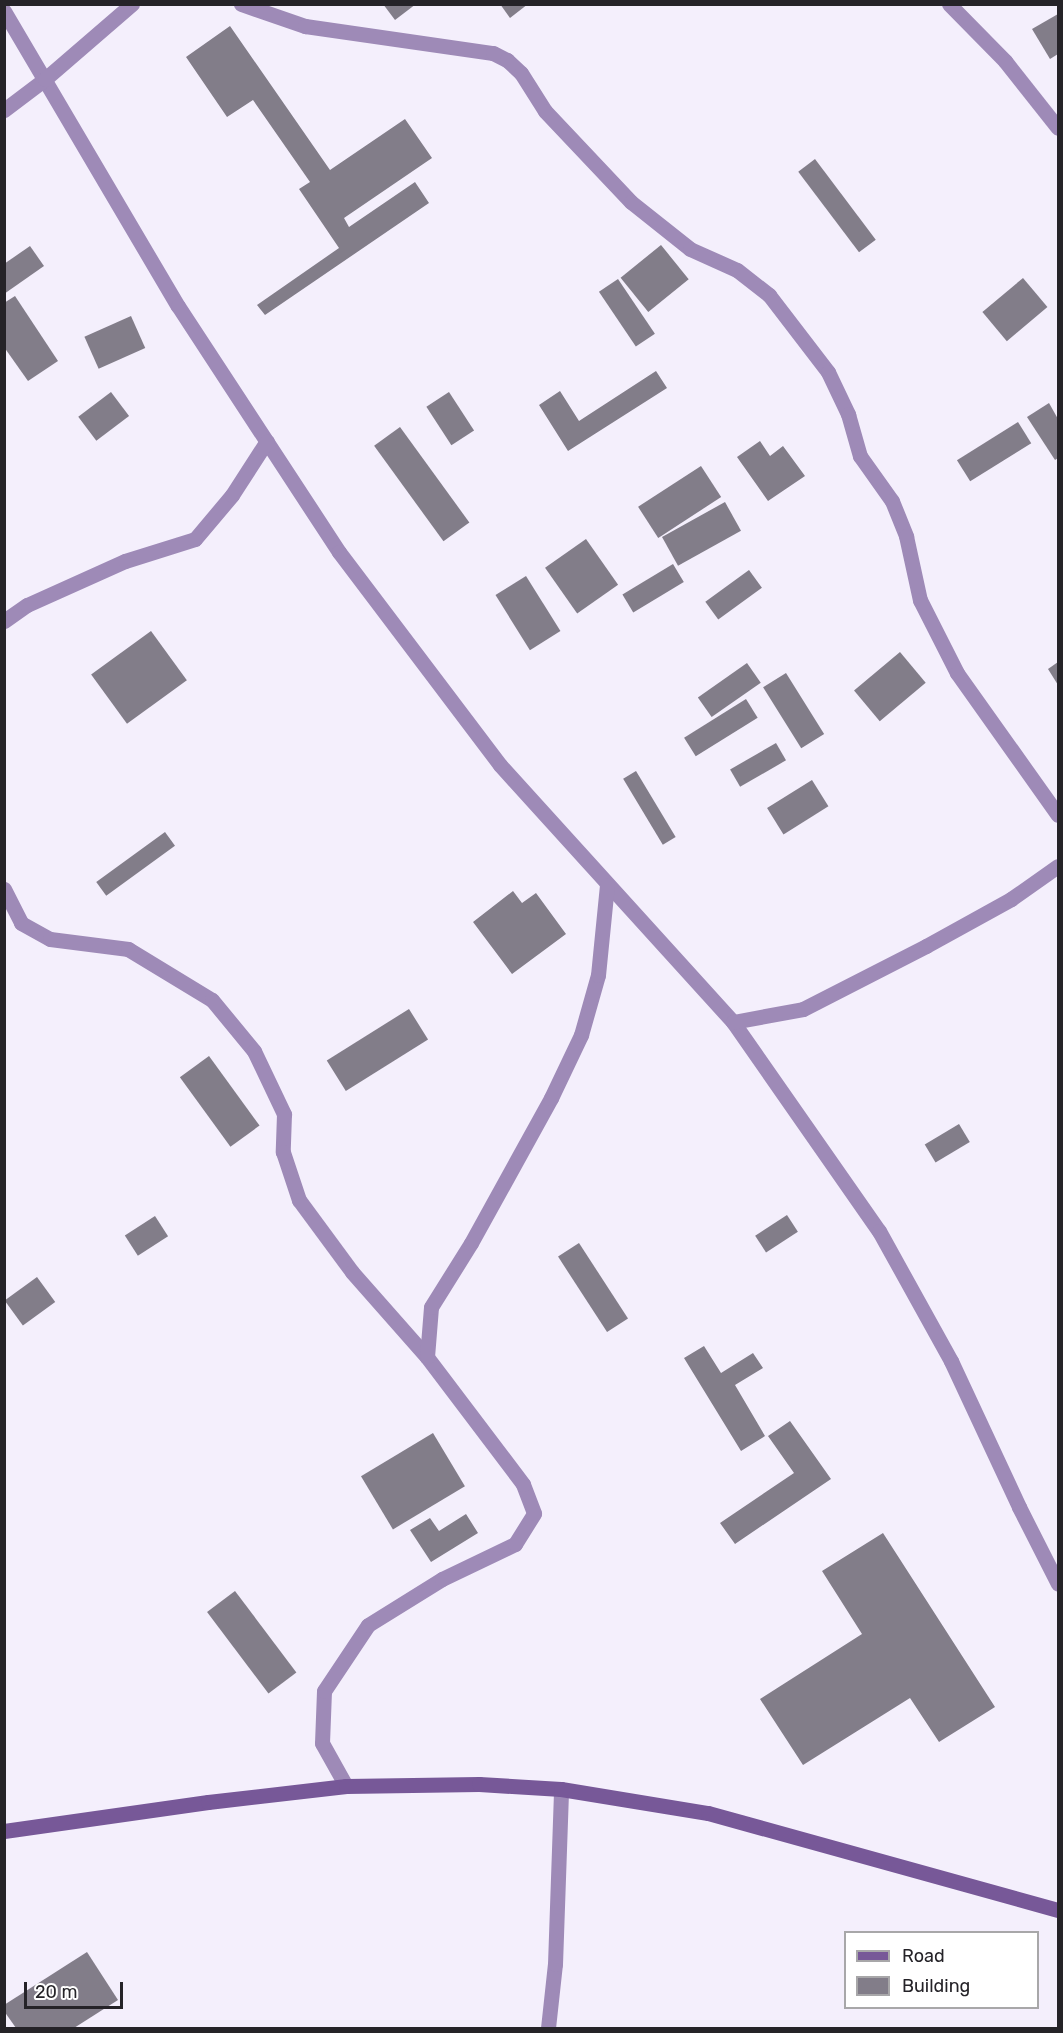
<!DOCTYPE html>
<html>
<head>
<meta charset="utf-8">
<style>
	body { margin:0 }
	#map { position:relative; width:1063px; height:2033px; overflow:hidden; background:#f4effc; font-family:Rubik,sans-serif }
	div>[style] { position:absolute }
	.building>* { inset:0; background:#827d89; transform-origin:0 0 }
	.street>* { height:15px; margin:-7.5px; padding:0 7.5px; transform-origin:7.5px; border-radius:7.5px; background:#9e8ab7 }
	.secondary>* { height:15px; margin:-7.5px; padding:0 7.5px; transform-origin:7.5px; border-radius:7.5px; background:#775898 }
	span { translate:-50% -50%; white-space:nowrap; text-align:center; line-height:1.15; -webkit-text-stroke:5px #fff; paint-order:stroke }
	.frame { position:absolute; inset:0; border:6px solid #252328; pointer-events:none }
	.legend { position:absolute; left:844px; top:1931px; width:195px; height:78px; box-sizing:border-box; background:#fff; border:2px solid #a8a7a9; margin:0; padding:8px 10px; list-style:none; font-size:18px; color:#252328 }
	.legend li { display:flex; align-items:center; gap:12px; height:30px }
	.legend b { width:30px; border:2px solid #a8a7a9 }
	.scale { position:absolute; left:24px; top:1982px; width:99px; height:27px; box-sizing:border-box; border:3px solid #252328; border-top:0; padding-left:8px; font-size:18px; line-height:21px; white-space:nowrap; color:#252328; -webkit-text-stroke:4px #fff; paint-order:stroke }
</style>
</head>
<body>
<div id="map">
	<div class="building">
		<i style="clip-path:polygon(383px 4px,416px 4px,395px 20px)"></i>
		<i style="clip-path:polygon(500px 4px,528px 4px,510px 18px)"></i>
		<i style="clip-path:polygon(1058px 14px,1058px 54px,1050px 59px,1032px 29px)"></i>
		<i style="clip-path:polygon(230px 26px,330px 170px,405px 119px,432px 158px,344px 218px,349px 227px,415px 182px,429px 203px,265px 315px,257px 305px,339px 248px,299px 189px,310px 182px,253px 100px,227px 117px,186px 57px)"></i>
		<i style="left:815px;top:159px;width:101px;height:21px;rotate:53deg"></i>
		<i style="left:661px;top:245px;width:44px;height:52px;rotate:51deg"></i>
		<i style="clip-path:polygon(30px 246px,44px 266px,4px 294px,4px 264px)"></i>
		<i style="left:1023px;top:278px;width:38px;height:53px;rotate:50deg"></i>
		<i style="left:618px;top:279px;width:66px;height:23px;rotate:56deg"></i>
		<i style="clip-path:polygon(15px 296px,58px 361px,28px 381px,4px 347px,4px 303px)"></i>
		<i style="left:131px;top:316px;width:35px;height:51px;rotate:66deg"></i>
		<i style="clip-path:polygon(656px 371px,667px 388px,568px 451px,539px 405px,560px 391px,579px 421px)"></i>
		<i style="left:111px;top:392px;width:30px;height:41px;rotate:53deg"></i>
		<i style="left:449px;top:392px;width:46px;height:27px;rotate:57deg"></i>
		<i style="clip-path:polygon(1049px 403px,1058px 419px,1058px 458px,1055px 460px,1027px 417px)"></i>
		<i style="left:1018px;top:422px;width:25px;height:72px;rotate:58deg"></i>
		<i style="left:400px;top:427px;width:118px;height:32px;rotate:54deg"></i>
		<i style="clip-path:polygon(760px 441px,770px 456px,783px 446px,805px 476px,768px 501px,737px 457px)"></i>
		<i style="left:701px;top:466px;width:37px;height:75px;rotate:57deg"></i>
		<i style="left:725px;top:502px;width:33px;height:72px;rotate:61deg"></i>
		<i style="left:586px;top:539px;width:56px;height:50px;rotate:55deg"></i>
		<i style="left:673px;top:564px;width:21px;height:59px;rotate:59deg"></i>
		<i style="left:749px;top:570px;width:22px;height:54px;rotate:54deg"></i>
		<i style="left:526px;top:576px;width:65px;height:36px;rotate:58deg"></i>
		<i style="left:151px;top:631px;width:61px;height:74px;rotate:54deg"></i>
		<i style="left:900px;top:652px;width:40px;height:60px;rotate:50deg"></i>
		<i style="clip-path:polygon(1058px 662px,1058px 685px,1048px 669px)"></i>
		<i style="left:747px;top:663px;width:24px;height:60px;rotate:55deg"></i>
		<i style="left:786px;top:673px;width:72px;height:27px;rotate:58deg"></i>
		<i style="left:746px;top:699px;width:22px;height:73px;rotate:58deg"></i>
		<i style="left:776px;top:743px;width:20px;height:53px;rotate:60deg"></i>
		<i style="left:636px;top:771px;width:77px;height:15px;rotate:59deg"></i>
		<i style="left:812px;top:780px;width:31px;height:53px;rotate:58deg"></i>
		<i style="left:165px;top:832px;width:17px;height:85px;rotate:54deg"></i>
		<i style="clip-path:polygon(513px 891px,522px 903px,536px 893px,566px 934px,512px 974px,473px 922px)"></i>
		<i style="left:409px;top:1009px;width:36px;height:97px;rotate:58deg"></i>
		<i style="left:209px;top:1056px;width:86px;height:36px;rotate:54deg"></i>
		<i style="left:959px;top:1124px;width:21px;height:40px;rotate:59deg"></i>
		<i style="left:787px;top:1215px;width:20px;height:38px;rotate:57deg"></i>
		<i style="left:155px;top:1216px;width:24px;height:36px;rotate:57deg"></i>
		<i style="left:579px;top:1243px;width:90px;height:25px;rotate:57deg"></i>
		<i style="left:37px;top:1277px;width:31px;height:40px;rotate:54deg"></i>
		<i style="clip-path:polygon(704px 1346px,721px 1373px,753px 1353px,763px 1368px,735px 1385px,765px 1436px,741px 1451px,684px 1358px)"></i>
		<i style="clip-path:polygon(790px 1421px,831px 1479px,735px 1544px,720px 1523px,794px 1473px,768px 1436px)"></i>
		<i style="left:433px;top:1433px;width:62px;height:84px;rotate:59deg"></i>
		<i style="clip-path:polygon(466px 1514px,478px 1533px,431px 1562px,410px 1530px,430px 1518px,439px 1531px)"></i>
		<i style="clip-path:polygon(883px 1533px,995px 1707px,939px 1742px,910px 1698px,803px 1765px,760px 1699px,862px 1634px,822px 1571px)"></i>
		<i style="left:235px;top:1591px;width:102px;height:35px;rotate:53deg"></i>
		<i style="clip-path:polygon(87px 1952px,118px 2000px,74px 2028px,16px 2028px,4px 2011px,4px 2005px)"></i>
	</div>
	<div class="street">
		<i style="left:241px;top:4px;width:68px;rotate:19deg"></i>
		<i style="left:305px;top:26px;width:190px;rotate:8.2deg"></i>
		<i style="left:493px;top:53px;width:16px;rotate:27deg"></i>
		<i style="left:507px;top:60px;width:19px;rotate:43deg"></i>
		<i style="left:521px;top:73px;width:45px;rotate:57.7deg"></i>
		<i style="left:545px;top:111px;width:125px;rotate:46.6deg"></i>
		<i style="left:631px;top:202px;width:75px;rotate:38.5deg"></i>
		<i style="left:690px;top:249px;width:51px;rotate:24.1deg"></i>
		<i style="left:737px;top:270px;width:41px;rotate:38deg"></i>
		<i style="left:769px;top:295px;width:97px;rotate:52.5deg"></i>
		<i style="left:828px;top:372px;width:47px;rotate:64.5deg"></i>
		<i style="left:848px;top:414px;width:44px;rotate:74.1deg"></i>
		<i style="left:860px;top:456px;width:55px;rotate:54.6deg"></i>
		<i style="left:892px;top:501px;width:38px;rotate:68deg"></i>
		<i style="left:906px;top:536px;width:66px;rotate:77.7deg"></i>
		<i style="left:920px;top:600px;width:82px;rotate:63.1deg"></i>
		<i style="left:957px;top:673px;width:174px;rotate:54.6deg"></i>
		<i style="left:949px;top:4px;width:80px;rotate:45.5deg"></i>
		<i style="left:1005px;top:61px;width:85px;rotate:51.7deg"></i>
		<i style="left:4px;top:11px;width:342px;rotate:59.5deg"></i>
		<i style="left:178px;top:306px;width:294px;rotate:56.8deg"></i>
		<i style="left:339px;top:552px;width:267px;rotate:52.9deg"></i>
		<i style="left:500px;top:765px;width:347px;rotate:47.8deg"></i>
		<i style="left:733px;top:1022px;width:255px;rotate:55.1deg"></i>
		<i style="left:879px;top:1231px;width:149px;rotate:61deg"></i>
		<i style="left:951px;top:1361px;width:161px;rotate:65deg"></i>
		<i style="left:1019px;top:1507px;width:86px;rotate:63.1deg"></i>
		<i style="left:4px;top:110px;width:51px;rotate:-37.1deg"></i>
		<i style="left:45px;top:79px;width:115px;rotate:-40.8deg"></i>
		<i style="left:4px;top:621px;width:28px;rotate:-35deg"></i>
		<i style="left:27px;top:605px;width:107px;rotate:-24.2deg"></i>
		<i style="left:125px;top:561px;width:73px;rotate:-17.4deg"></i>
		<i style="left:195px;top:539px;width:57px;rotate:-49.9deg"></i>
		<i style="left:232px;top:495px;width:64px;rotate:-57.1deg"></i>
		<i style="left:4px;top:889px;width:38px;rotate:63deg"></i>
		<i style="left:21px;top:923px;width:33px;rotate:29deg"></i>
		<i style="left:50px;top:939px;width:79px;rotate:7.3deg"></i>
		<i style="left:128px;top:949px;width:98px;rotate:31.3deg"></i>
		<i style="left:212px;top:1000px;width:66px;rotate:50.5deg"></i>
		<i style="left:254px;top:1051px;width:70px;rotate:64.5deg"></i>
		<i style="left:284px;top:1114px;width:38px;rotate:92deg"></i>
		<i style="left:283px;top:1152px;width:51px;rotate:71.6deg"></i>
		<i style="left:299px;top:1200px;width:89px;rotate:53.6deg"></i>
		<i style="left:352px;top:1272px;width:113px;rotate:48.6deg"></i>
		<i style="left:733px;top:1022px;width:71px;rotate:-10.5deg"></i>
		<i style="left:803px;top:1009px;width:138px;rotate:-27.1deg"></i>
		<i style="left:926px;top:946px;width:97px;rotate:-28.9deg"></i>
		<i style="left:1011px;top:899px;width:57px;rotate:-35.1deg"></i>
		<i style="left:346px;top:1786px;width:49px;rotate:-119.2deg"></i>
		<i style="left:322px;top:1743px;width:52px;rotate:-87.8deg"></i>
		<i style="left:324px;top:1691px;width:79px;rotate:-56.3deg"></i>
		<i style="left:368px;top:1625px;width:87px;rotate:-31.9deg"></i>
		<i style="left:442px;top:1579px;width:81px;rotate:-25.6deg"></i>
		<i style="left:515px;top:1544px;width:36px;rotate:-58deg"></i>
		<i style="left:534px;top:1513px;width:31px;rotate:-111deg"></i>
		<i style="left:523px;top:1484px;width:159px;rotate:-127.1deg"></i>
		<i style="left:427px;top:1357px;width:50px;rotate:-85.4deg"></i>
		<i style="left:431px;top:1307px;width:75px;rotate:-58deg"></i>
		<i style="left:471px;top:1243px;width:166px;rotate:-61.1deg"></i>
		<i style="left:551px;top:1098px;width:70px;rotate:-64.5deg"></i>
		<i style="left:581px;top:1035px;width:62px;rotate:-74.2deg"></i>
		<i style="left:598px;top:975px;width:90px;rotate:-84.3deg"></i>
		<i style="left:548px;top:2028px;width:64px;rotate:-83.8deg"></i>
		<i style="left:555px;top:1964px;width:175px;rotate:-88deg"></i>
	</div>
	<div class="secondary">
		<i style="left:4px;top:1831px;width:206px;rotate:-8.1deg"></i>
		<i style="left:208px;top:1802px;width:139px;rotate:-6.6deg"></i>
		<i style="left:346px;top:1786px;width:133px;rotate:-0.9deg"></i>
		<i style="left:479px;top:1784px;width:82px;rotate:3.5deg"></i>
		<i style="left:561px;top:1789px;width:149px;rotate:9.3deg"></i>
		<i style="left:708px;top:1813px;width:363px;rotate:15.5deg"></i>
	</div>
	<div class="frame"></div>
	<ul class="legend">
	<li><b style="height:8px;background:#775898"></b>Road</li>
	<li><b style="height:16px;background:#827d89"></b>Building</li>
	</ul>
	<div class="scale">20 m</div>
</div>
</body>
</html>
